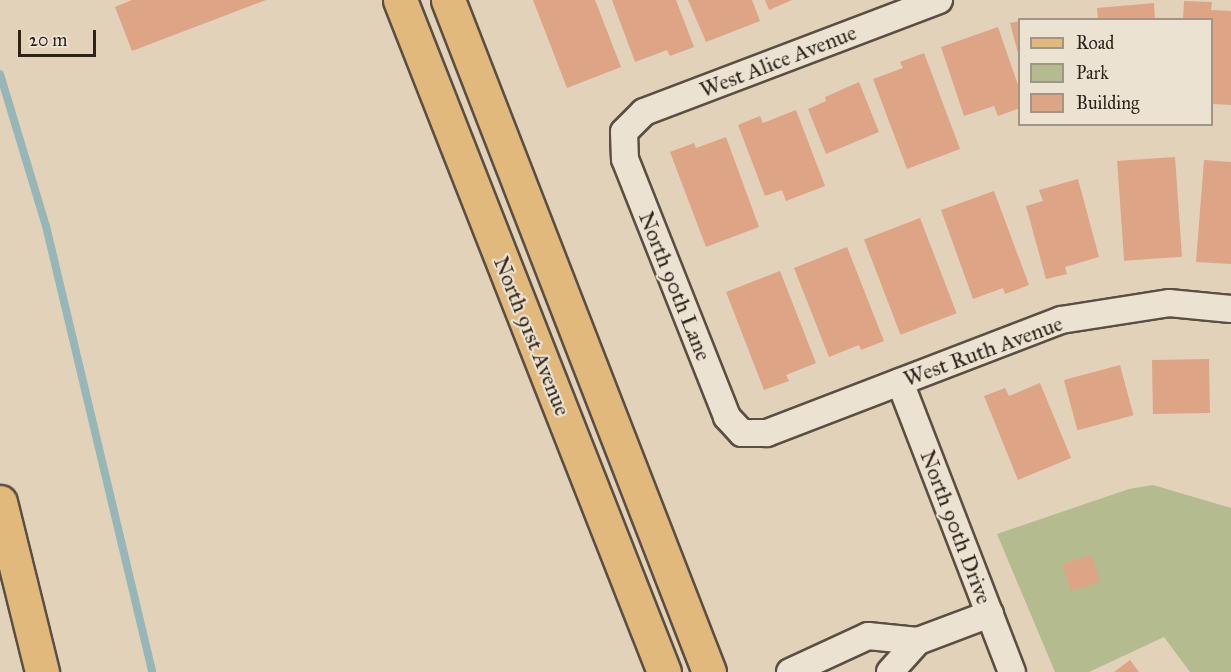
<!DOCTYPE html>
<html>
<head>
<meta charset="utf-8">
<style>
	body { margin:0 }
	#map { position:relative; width:1231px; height:672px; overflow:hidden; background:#e2d2ba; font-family:"IM FELL Great Primer",serif }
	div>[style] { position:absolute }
	.green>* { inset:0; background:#b4bb8f }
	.stream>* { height:8px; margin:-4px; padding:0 4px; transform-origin:4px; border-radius:4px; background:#97b6b8 }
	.building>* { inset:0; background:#dda486; transform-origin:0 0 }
	.roads { filter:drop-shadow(2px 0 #5a4f42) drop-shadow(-2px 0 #5a4f42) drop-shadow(0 2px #5a4f42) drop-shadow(0 -2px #5a4f42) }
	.minor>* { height:26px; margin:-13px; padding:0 13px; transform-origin:13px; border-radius:13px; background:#ece2d2 }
	.major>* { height:33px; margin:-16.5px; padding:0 16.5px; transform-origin:16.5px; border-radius:16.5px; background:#e1b97d }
	.highway>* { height:33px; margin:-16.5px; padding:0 16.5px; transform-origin:16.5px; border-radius:16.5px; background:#e1b97d }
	span { translate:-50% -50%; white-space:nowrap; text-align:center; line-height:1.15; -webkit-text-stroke:4.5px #ece2d2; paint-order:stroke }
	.street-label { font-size:22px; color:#2d231a }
	.legend { position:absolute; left:1018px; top:18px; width:195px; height:108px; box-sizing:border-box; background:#ece2d2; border:2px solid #a09688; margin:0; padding:8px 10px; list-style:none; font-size:18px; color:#2d231a }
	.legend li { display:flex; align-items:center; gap:12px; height:30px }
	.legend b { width:30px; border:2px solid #a09688 }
	.scale { position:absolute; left:18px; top:30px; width:78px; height:27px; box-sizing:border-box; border:3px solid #2d231a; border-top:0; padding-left:8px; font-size:18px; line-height:21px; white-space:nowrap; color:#2d231a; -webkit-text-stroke:4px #ece2d2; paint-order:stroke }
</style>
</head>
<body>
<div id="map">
	<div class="green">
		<i style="clip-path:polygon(1153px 485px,1231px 508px,1231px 672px,1190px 672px,1164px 637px,1089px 672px,1055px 672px,997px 534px,1129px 489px)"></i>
	</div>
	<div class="stream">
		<i style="left:0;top:74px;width:159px;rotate:73.2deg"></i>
		<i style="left:46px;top:226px;width:458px;rotate:76.6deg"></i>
	</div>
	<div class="building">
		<i style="clip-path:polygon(132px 0,266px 0,132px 51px,115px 7px)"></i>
		<i style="clip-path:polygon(533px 0,595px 0,621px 67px,567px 88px)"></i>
		<i style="clip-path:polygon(612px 0,676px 0,694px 47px,670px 56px,667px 50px,635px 62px)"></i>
		<i style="clip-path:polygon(688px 0,752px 0,760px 21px,706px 42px)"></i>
		<i style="clip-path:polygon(765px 0,792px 0,769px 10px)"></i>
		<i style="clip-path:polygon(1184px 1px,1212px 2px,1211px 10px,1231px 11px,1231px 105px,1212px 104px,1212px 20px,1183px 20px)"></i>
		<i style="clip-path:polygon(1154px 3px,1155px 20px,1098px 20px,1097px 8px)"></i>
		<i style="clip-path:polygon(1020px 21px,1020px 57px,1019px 57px,1010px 23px)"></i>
		<i style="clip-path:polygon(998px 27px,1020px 91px,1020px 108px,998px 116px,994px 106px,964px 116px,941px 47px)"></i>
		<i style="clip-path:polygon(924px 53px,960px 149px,907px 169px,873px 79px,903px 68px,900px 62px)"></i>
		<i style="clip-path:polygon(859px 82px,879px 132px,826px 154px,808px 109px,826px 101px,825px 97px)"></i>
		<i style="clip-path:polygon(796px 110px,825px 186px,786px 201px,782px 190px,765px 196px,738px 125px,760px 116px,763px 123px)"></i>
		<i style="clip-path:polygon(726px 137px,759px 227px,706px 247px,670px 152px,694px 143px,696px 148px)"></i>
		<i style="left:1175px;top:157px;width:100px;height:58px;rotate:86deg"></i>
		<i style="clip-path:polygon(1204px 160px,1231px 162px,1231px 264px,1196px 262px)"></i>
		<i style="clip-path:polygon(1078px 179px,1099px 257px,1065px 267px,1067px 274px,1046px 279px,1026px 206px,1043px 201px,1039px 190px)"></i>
		<i style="clip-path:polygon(994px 191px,1029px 285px,1005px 294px,1003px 288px,973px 299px,941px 210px)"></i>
		<i style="left:920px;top:218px;width:102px;height:60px;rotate:69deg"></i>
		<i style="clip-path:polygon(847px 247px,884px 341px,861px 350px,859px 345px,829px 357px,794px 268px)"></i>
		<i style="clip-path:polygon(780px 271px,816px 363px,786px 375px,789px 381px,764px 390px,726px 292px)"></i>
		<i style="left:1209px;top:359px;width:54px;height:57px;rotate:89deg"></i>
		<i style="left:1120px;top:365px;width:52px;height:58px;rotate:75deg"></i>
		<i style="clip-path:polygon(1040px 383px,1071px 458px,1018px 480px,984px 396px,1005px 388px,1009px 396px)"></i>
		<i style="left:1091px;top:555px;width:28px;height:30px;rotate:72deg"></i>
		<i style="clip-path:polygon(1130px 660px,1139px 672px,1114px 672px)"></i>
	</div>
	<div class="roads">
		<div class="minor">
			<i style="left:939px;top:0;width:316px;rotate:159.2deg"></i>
			<i style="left:644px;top:112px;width:28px;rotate:135deg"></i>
			<i style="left:624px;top:132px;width:27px;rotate:88deg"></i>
			<i style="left:625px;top:159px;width:277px;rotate:68.4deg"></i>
			<i style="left:727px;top:417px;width:22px;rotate:47deg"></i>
			<i style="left:742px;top:433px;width:25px"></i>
			<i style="left:767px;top:433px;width:315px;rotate:-21deg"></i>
			<i style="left:1061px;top:320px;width:109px;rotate:-8.9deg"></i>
			<i style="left:1169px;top:303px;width:62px;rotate:5.5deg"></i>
			<i style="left:900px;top:382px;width:311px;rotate:68.9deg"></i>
			<i style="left:790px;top:672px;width:86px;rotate:-24.8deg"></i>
			<i style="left:868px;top:636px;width:50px;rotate:5.7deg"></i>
			<i style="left:918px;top:641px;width:77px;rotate:-20.6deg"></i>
			<i style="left:890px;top:672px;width:42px;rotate:-47.9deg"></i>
		</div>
		<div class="major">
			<i style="left:400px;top:0;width:722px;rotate:68.55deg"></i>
			<i style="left:448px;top:0;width:721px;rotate:68.77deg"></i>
		</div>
		<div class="highway">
			<i style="left:0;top:502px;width:175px;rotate:76.1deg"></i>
		</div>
	</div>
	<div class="street-label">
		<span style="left:778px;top:61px;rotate:-21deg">West Alice Avenue</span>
		<span style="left:675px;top:286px;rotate:68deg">North 90th Lane</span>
		<span style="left:532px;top:336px;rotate:68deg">North 91st Avenue</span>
		<span style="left:983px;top:351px;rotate:-20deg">West Ruth Avenue</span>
		<span style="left:956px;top:527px;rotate:69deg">North 90th Drive</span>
	</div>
	<ul class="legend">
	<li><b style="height:8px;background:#e1b97d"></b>Road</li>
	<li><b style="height:16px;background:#b4bb8f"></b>Park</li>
	<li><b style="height:16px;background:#dda486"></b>Building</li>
	</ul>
	<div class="scale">20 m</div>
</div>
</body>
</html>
